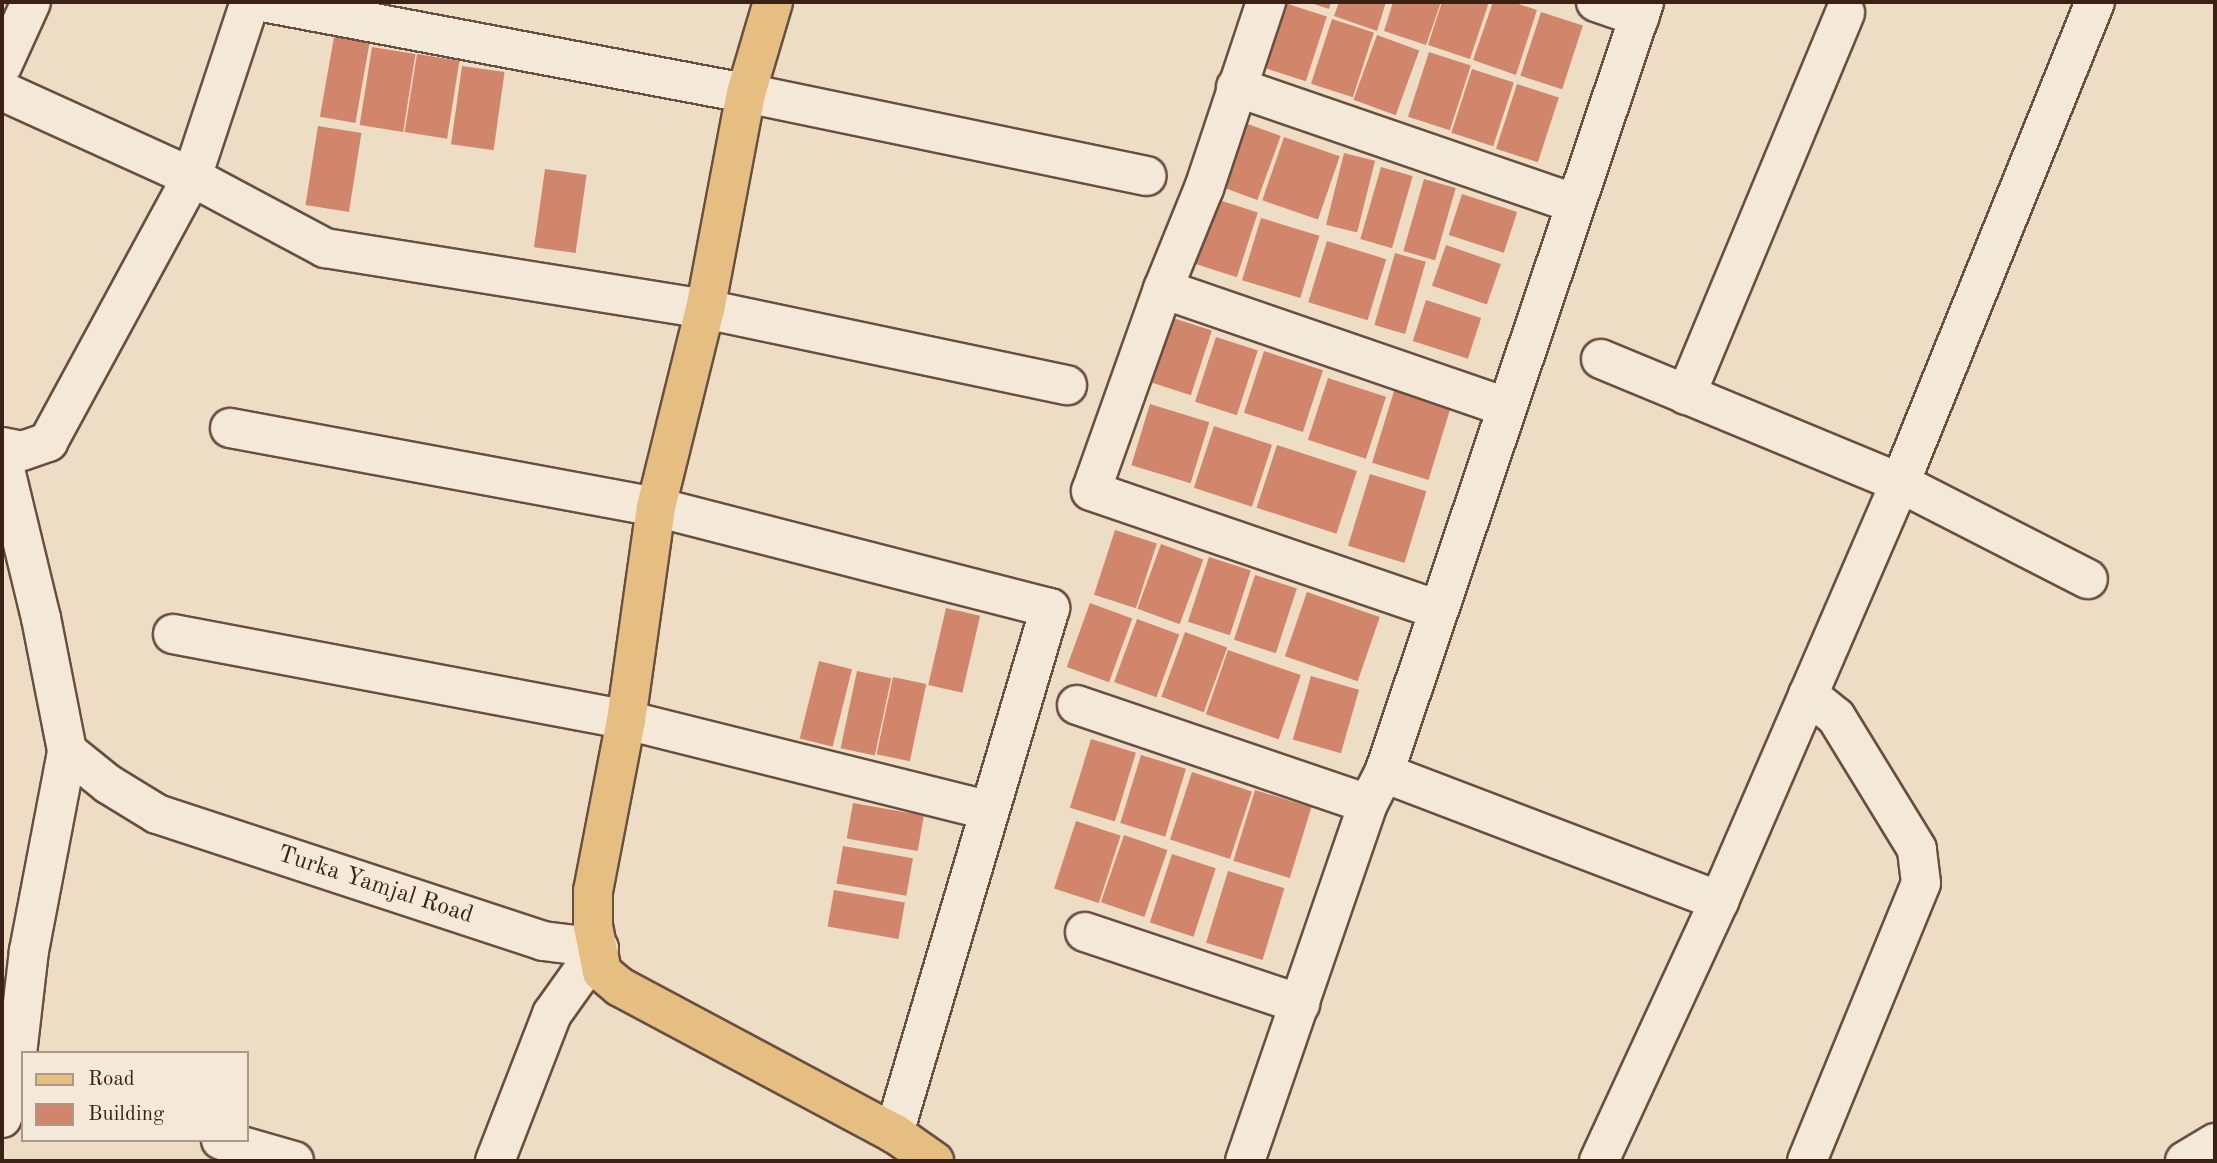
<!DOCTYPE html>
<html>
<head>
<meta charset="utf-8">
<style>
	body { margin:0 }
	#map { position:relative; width:2217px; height:1163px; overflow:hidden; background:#eeddc5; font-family:"Old Standard TT",serif }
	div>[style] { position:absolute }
	.building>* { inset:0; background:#d1866c; transform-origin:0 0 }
	.roads { filter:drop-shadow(2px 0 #674f41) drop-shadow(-2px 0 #674f41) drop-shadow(0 2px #674f41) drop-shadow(0 -2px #674f41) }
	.minor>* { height:38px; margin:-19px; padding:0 19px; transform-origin:19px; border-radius:19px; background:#f4e9d9 }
	.major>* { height:38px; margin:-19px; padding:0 19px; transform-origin:19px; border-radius:19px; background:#e7be82 }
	span { translate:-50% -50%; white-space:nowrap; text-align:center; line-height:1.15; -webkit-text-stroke:7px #f4e9d9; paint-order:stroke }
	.street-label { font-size:24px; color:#3a2015 }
	.frame { position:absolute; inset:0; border:4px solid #3a2015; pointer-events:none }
	.legend { position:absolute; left:21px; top:1051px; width:228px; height:91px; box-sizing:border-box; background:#f4e9d9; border:2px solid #aa998b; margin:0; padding:9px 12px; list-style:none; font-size:21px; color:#3a2015 }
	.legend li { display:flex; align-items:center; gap:14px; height:35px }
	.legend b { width:35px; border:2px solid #aa998b }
</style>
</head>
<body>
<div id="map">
	<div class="building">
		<i style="clip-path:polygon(1308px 2px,1331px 2px,1329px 9px)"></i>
		<i style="clip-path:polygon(1339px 2px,1386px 2px,1377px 31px,1334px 16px)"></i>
		<i style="clip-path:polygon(1393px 2px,1441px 2px,1426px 45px,1384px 31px)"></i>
		<i style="clip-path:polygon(1442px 2px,1489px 2px,1470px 59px,1428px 45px)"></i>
		<i style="clip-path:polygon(1493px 2px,1512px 2px,1537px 10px,1516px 75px,1473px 60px)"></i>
		<i style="left:1285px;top:3px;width:44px;height:68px;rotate:18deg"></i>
		<i style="left:1541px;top:12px;width:44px;height:67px;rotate:18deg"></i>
		<i style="left:1332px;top:19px;width:44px;height:68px;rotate:18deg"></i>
		<i style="left:1377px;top:35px;width:45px;height:69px;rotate:20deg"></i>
		<i style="left:334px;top:37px;width:36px;height:81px;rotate:10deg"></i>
		<i style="left:372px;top:47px;width:44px;height:79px;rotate:9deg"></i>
		<i style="left:1429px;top:52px;width:44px;height:68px;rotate:18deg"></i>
		<i style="left:417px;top:54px;width:43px;height:79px;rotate:9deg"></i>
		<i style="left:462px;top:66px;width:43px;height:79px;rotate:8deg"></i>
		<i style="left:1472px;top:69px;width:44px;height:67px;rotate:18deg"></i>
		<i style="left:1517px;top:84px;width:44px;height:68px;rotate:18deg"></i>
		<i style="left:1245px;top:123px;width:38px;height:68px;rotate:20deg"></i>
		<i style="left:318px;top:126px;width:44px;height:80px;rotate:9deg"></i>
		<i style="left:1284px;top:137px;width:59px;height:67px;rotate:19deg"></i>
		<i style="left:1344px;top:153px;width:32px;height:74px;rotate:14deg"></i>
		<i style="left:1381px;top:167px;width:33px;height:75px;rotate:16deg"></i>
		<i style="left:545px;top:169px;width:42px;height:79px;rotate:8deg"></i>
		<i style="left:1424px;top:179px;width:33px;height:75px;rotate:16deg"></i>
		<i style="left:1462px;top:194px;width:58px;height:43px;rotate:18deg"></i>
		<i style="left:1216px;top:199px;width:44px;height:68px;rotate:18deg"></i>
		<i style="left:1261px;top:218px;width:61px;height:65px;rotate:17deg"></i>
		<i style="left:1327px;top:241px;width:62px;height:64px;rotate:17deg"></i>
		<i style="left:1446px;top:245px;width:58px;height:43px;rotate:19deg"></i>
		<i style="left:1395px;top:253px;width:32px;height:75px;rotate:16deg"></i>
		<i style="left:1426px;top:300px;width:58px;height:43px;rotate:18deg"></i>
		<i style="left:1170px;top:317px;width:44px;height:68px;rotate:18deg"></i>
		<i style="left:1216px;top:337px;width:44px;height:68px;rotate:18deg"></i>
		<i style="left:1264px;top:351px;width:62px;height:65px;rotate:18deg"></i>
		<i style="left:1328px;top:378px;width:61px;height:65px;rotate:18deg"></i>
		<i style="left:1394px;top:391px;width:59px;height:75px;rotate:17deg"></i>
		<i style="left:1150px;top:404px;width:62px;height:64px;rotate:17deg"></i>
		<i style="left:1214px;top:426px;width:61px;height:65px;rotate:18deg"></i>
		<i style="left:1277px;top:445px;width:84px;height:66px;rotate:18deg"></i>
		<i style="left:1370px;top:474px;width:59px;height:75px;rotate:17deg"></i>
		<i style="left:1115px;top:530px;width:44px;height:68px;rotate:18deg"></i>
		<i style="left:1161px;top:544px;width:45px;height:69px;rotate:20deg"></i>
		<i style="left:1209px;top:557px;width:44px;height:68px;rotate:18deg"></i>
		<i style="left:1255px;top:575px;width:44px;height:68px;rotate:18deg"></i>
		<i style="left:1307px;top:592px;width:77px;height:68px;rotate:19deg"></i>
		<i style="left:1090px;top:603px;width:45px;height:68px;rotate:20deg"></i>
		<i style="left:946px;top:608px;width:35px;height:79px;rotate:13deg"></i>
		<i style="left:1137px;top:619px;width:45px;height:67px;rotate:20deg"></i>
		<i style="left:1185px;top:632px;width:45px;height:69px;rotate:20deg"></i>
		<i style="left:1228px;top:650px;width:77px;height:68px;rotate:19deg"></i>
		<i style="left:819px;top:661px;width:34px;height:80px;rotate:14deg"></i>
		<i style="left:857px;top:671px;width:35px;height:79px;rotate:12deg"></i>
		<i style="left:1311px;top:676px;width:50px;height:66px;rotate:16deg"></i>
		<i style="left:893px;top:677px;width:34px;height:79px;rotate:12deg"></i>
		<i style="left:1091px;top:739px;width:47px;height:72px;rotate:17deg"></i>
		<i style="left:1141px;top:755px;width:47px;height:71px;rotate:17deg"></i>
		<i style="left:1192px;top:772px;width:63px;height:71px;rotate:18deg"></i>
		<i style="left:1255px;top:790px;width:59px;height:74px;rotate:17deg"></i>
		<i style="left:853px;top:803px;width:72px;height:36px;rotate:10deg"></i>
		<i style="left:1076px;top:821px;width:47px;height:71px;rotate:18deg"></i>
		<i style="left:1124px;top:835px;width:46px;height:71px;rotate:19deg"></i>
		<i style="left:843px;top:846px;width:71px;height:38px;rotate:10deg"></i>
		<i style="left:1172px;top:854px;width:46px;height:72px;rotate:18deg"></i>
		<i style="left:1228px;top:871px;width:59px;height:75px;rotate:17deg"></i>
		<i style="left:834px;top:890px;width:72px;height:37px;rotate:10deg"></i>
	</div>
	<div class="roads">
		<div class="minor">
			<i style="left:263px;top:2px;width:491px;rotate:10.7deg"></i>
			<i style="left:746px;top:93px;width:409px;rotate:11.7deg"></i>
			<i style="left:1266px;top:2px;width:196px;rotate:108.4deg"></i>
			<i style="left:1204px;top:188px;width:109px;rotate:112.1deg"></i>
			<i style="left:1163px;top:289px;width:214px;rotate:109.6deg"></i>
			<i style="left:1091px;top:491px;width:365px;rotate:18.9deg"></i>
			<i style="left:1596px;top:2px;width:46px;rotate:19.2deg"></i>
			<i style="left:2px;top:66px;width:70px;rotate:-65.6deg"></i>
			<i style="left:1236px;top:87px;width:359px;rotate:19deg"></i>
			<i style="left:2px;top:91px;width:209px;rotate:24.4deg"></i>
			<i style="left:192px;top:177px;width:151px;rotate:28.1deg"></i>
			<i style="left:325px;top:248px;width:385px;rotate:9.1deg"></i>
			<i style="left:705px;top:309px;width:370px;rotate:11.9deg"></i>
			<i style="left:1163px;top:289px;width:362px;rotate:19deg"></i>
			<i style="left:1601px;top:359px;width:324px;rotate:22.5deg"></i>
			<i style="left:1900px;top:483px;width:211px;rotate:27.1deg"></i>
			<i style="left:1686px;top:395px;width:414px;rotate:-67.4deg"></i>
			<i style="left:230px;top:428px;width:433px;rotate:10.5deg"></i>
			<i style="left:656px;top:507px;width:407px;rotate:14.4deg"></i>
			<i style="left:1050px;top:608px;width:548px;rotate:106.55deg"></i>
			<i style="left:2px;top:447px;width:20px;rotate:11deg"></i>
			<i style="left:22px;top:451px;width:28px;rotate:-19deg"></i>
			<i style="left:48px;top:442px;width:302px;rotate:-61.5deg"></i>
			<i style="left:192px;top:177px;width:184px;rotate:-71.7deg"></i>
			<i style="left:2px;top:457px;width:166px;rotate:76.4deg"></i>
			<i style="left:41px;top:618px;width:136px;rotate:78.9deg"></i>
			<i style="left:67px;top:751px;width:53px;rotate:38.8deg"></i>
			<i style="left:108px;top:784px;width:57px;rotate:31.5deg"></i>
			<i style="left:157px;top:814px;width:406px;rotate:18.2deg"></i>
			<i style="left:543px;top:941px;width:56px;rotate:7.1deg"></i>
			<i style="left:599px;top:948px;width:81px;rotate:125.5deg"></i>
			<i style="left:552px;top:1014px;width:158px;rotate:111.2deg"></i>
			<i style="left:173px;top:634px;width:461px;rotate:10.7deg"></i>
			<i style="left:626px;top:720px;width:373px;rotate:14deg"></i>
			<i style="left:1077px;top:705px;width:307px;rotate:18.8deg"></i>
			<i style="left:1384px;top:773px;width:359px;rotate:20.9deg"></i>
			<i style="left:1085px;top:932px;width:227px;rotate:18.5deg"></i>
			<i style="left:2px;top:1118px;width:40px;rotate:-72deg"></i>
			<i style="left:14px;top:1080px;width:130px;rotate:-83.4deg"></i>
			<i style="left:29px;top:951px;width:204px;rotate:-79.2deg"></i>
			<i style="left:221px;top:1140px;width:76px;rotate:16deg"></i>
			<i style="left:1245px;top:1161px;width:378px;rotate:-71deg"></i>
			<i style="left:1368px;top:804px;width:35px;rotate:-63deg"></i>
			<i style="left:1384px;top:773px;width:814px;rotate:-71.36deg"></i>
			<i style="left:1599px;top:1161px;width:286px;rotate:-65.2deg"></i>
			<i style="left:1719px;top:901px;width:456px;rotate:-66.6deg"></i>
			<i style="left:1900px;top:483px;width:519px;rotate:-67.93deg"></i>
			<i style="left:1807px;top:1161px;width:300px;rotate:-67.7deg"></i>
			<i style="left:1921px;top:883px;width:34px;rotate:-97deg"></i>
			<i style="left:1917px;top:849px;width:155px;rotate:-121.5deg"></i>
			<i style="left:1836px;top:717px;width:36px;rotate:-141deg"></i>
			<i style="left:2185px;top:1161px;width:35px;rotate:-31deg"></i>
		</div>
		<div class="major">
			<i style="left:773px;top:2px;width:95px;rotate:106.5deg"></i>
			<i style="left:746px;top:93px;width:220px;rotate:100.7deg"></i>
			<i style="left:705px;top:309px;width:204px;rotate:103.9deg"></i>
			<i style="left:656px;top:507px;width:215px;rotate:98deg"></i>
			<i style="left:626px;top:720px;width:174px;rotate:100.9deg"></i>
			<i style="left:593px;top:891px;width:35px;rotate:90deg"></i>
			<i style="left:593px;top:926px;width:47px;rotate:78.9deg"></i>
			<i style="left:602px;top:972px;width:23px;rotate:40deg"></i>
			<i style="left:620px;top:987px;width:310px;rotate:28.1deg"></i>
			<i style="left:894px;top:1133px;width:49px;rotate:35deg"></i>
		</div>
	</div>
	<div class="street-label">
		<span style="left:375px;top:886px;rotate:18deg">Turka Yamjal Road</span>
	</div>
	<div class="frame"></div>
	<ul class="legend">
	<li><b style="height:9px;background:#e7be82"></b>Road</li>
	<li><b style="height:19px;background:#d1866c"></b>Building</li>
	</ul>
</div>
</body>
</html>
